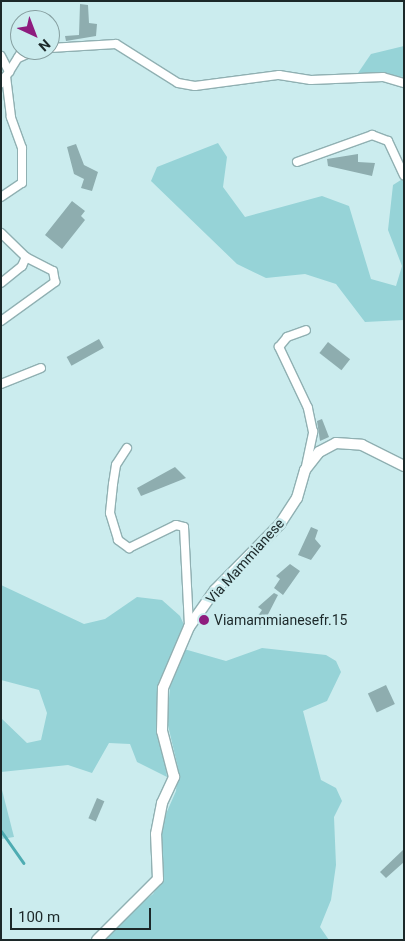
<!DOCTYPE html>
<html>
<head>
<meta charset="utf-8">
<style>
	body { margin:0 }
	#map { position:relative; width:405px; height:941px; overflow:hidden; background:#cbecee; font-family:Roboto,sans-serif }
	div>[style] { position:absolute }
	.green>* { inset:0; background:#96d3d7 }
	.stream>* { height:3px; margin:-1.5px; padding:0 1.5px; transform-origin:1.5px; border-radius:1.5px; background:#4eacb2 }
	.building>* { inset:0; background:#8eadaf; transform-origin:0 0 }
	.roads { filter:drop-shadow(1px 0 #90b0b2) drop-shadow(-1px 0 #90b0b2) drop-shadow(0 1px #90b0b2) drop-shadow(0 -1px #90b0b2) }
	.street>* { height:8px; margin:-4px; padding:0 4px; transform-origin:4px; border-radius:4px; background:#fff }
	.secondary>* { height:10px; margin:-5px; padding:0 5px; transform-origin:5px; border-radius:5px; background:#fff }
	.dots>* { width:14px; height:14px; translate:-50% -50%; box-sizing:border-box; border:2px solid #cbecee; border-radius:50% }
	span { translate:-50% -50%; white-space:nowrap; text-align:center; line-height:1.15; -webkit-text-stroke:5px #cbecee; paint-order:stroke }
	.street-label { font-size:14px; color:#1c2829 }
	.poi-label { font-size:14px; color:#1c2829 }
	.left { translate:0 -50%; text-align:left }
	.frame { position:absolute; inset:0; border:2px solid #1c2829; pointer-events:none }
	.north { position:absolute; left:10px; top:10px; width:50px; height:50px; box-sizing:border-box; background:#cbecee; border:1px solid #859e9f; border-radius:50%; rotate:137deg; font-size:14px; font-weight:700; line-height:20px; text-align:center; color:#1c2829 }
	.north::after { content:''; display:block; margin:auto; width:18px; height:22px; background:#8e1c7e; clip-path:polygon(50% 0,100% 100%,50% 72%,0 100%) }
	.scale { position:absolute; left:10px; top:908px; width:141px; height:22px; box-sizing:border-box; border:2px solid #1c2829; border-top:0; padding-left:6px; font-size:15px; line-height:18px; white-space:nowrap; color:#1c2829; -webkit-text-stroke:4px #cbecee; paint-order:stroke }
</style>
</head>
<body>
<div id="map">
	<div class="green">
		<i style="clip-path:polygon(404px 46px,404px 77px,358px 73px,371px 54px)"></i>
		<i style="clip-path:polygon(218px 143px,227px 157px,223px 187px,245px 217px,322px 196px,349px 206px,371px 279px,396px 286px,402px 266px,388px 230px,393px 185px,404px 178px,404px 320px,365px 322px,336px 284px,305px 274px,266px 278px,237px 264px,151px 181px,157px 167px)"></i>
		<i style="clip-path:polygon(1px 585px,84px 624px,105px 619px,137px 597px,162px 600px,180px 616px,185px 627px,158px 692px,167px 777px,137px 762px,130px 744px,109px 743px,92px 773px,68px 765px,1px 772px,1px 718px,27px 743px,41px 740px,47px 713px,39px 690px,1px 680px)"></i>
		<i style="clip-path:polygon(262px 648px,326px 655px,336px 661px,341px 672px,327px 701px,303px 711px,321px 780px,336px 788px,342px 801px,334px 817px,336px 865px,331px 900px,320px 927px,329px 940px,104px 940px,116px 922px,153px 894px,162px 879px,162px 823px,176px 791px,178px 768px,167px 721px,170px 687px,184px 649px,226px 661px)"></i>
		<i style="clip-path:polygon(1px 786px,14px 837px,1px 839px)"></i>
	</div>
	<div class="stream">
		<i style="left:1px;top:831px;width:39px;rotate:55deg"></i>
	</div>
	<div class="building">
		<i style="clip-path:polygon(80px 4px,88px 5px,89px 23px,97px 24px,96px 36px,66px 41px,65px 36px,79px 35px)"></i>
		<i style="clip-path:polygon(76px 144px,84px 165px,98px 172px,92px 191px,81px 188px,84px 179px,74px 174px,67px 147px)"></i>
		<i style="clip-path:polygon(358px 154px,358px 162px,375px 163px,372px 176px,328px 166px,327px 159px)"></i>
		<i style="clip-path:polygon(72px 201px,85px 211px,81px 216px,85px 220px,62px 249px,45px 235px)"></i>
		<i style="left:99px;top:339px;width:10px;height:37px;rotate:61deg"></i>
		<i style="left:328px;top:342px;width:28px;height:14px;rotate:38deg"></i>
		<i style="clip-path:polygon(322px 419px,329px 437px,320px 441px,317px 421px)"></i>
		<i style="clip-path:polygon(175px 467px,186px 478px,141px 496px,137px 488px)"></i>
		<i style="clip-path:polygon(311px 527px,318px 530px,315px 539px,321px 546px,311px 560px,298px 555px)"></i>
		<i style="clip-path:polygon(290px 564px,300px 571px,283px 595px,274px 588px,280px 579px,276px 576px)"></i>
		<i style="clip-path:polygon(274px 593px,278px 595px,261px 628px,253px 623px,262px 610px,258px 607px)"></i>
		<i style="left:386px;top:685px;width:21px;height:20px;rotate:65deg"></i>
		<i style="left:97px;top:798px;width:8px;height:22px;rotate:23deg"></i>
		<i style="clip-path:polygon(404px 849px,404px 862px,386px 878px,380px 872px)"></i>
	</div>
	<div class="roads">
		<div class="street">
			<i style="left:50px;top:48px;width:66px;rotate:-3.5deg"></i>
			<i style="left:116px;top:44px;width:73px;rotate:32.2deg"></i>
			<i style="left:178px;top:83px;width:17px;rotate:10deg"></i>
			<i style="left:195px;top:86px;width:85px;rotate:-7.5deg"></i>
			<i style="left:279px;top:75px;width:32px;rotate:9deg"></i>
			<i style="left:311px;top:80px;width:72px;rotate:-2.4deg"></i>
			<i style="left:383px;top:77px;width:22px;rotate:16deg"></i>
			<i style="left:1px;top:56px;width:18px;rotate:63deg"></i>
			<i style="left:9px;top:72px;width:14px;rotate:126deg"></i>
			<i style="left:18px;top:58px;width:20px;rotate:-24deg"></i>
			<i style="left:9px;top:72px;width:26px;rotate:-58deg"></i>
			<i style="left:297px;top:162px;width:80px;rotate:-19.8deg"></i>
			<i style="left:372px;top:135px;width:17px;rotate:21deg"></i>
			<i style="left:388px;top:141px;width:38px;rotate:65deg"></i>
			<i style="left:1px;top:197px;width:25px;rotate:-34deg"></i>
			<i style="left:22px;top:183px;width:35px;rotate:-90deg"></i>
			<i style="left:22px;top:148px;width:33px;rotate:-110deg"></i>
			<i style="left:11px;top:117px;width:41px;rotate:-97deg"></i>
			<i style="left:1px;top:233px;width:35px;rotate:44deg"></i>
			<i style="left:26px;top:257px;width:10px;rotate:114deg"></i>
			<i style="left:22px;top:266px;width:27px;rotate:141deg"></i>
			<i style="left:1px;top:321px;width:67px;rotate:-35.8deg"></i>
			<i style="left:55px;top:282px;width:11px;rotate:-100deg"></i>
			<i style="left:53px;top:271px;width:30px;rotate:-153deg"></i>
			<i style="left:1px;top:384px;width:43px;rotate:-21.8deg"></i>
			<i style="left:127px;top:448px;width:20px;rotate:123deg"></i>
			<i style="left:116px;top:465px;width:19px;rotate:99deg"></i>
			<i style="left:113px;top:484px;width:29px;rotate:96deg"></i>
			<i style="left:110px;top:513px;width:28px;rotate:73deg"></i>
			<i style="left:118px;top:540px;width:14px;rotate:36deg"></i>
			<i style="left:129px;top:548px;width:52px;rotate:-26.1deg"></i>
			<i style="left:176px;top:525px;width:8px;rotate:14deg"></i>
			<i style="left:184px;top:527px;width:100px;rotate:87.1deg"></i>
			<i style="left:306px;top:466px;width:35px;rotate:-78deg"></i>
			<i style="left:313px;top:432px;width:25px;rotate:-102deg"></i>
			<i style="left:308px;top:408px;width:68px;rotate:-115.4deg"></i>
			<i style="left:279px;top:347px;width:13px;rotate:-51deg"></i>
			<i style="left:287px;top:337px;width:20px;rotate:-20deg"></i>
		</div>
		<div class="secondary">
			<i style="left:97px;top:940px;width:86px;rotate:-45deg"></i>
			<i style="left:158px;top:879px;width:45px;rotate:-92.5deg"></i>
			<i style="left:156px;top:834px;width:32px;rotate:-79deg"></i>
			<i style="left:162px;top:803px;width:29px;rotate:-65deg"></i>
			<i style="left:174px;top:777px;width:48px;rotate:-104.6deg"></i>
			<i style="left:162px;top:731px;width:43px;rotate:-88.7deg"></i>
			<i style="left:163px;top:688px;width:66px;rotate:-66.9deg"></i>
			<i style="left:189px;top:627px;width:45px;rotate:-54.9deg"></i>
			<i style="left:215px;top:590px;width:93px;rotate:-45.4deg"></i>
			<i style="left:280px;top:524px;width:31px;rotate:-57deg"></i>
			<i style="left:297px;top:498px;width:29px;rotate:-74deg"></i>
			<i style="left:305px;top:470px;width:23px;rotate:-52deg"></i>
			<i style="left:319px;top:452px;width:19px;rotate:-28deg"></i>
			<i style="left:336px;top:443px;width:26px;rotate:4deg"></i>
			<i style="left:362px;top:445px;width:47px;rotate:26.6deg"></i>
		</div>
	</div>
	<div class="dots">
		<i style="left:204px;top:620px;background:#8e1c7e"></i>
	</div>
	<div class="street-label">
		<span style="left:245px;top:561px;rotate:-48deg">Via Mammianese</span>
	</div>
	<div class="poi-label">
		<span class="left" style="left:214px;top:620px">Viamammianesefr.15</span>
	</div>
	<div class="frame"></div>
	<div class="north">N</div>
	<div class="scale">100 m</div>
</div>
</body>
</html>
